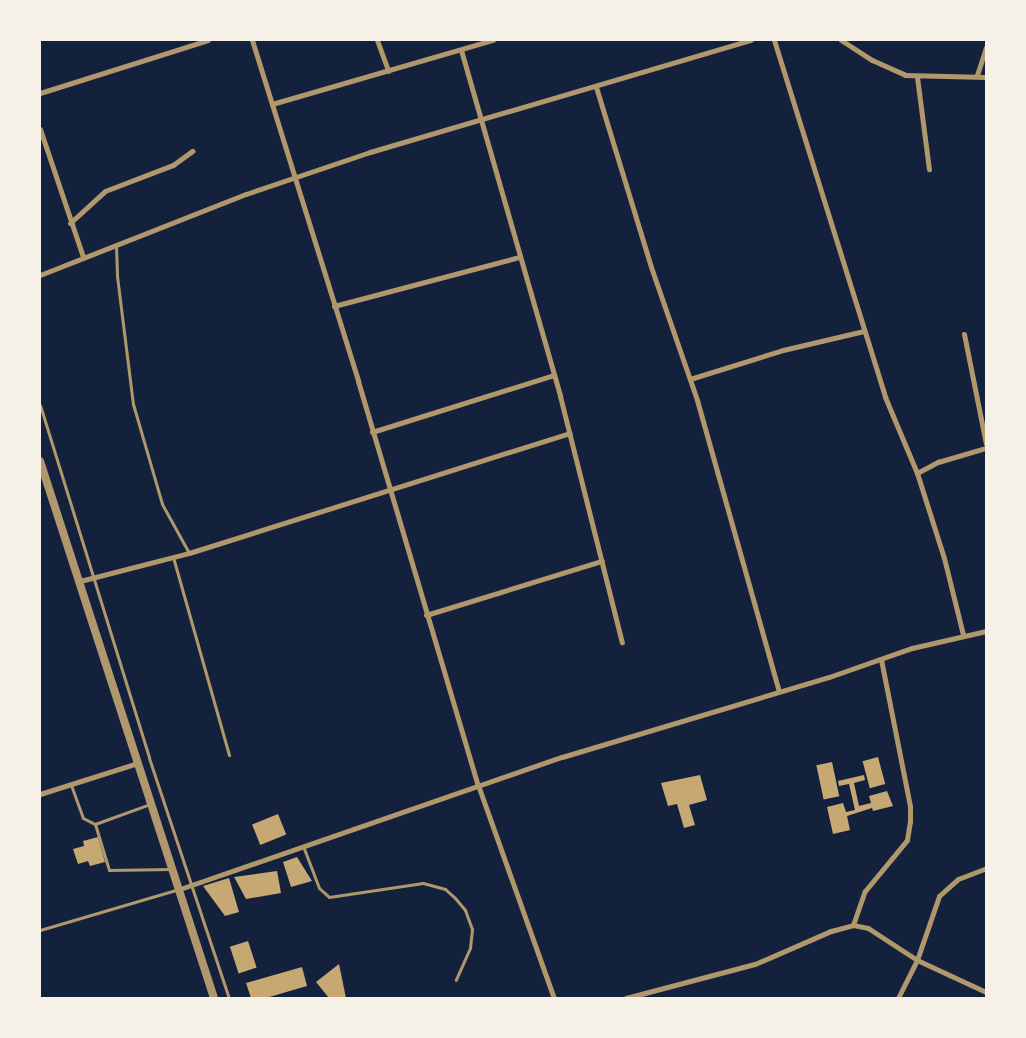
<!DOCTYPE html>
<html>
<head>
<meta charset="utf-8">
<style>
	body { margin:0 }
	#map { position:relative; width:1026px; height:1038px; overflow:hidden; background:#14213d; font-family:Figtree,sans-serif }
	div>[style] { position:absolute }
	.building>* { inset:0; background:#c6a872; transform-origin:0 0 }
	.service>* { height:3px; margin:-1.5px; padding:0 1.5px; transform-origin:1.5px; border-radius:1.5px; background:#b1986c }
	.minor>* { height:5px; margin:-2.5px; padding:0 2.5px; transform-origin:2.5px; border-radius:2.5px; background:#b1986c }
	.tertiary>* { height:8px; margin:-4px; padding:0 4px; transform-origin:4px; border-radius:4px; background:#b1986c }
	span { translate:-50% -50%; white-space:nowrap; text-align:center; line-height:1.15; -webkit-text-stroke:5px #f6f1e7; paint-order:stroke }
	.frame { position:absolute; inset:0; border:41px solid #f6f1e7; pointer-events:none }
</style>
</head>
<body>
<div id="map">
	<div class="building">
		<i style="left:878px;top:757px;width:28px;height:16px;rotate:75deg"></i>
		<i style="left:832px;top:762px;width:35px;height:16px;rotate:78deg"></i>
		<i style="clip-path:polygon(700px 775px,707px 800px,689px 805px,695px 825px,684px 828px,677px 804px,668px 806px,661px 783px)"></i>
		<i style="clip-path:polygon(864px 775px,865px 780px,854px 783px,859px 806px,871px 803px,869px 796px,887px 791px,893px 806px,873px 811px,872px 808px,847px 816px,850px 830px,833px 834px,827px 807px,843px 803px,846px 812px,855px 810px,849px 784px,839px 786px,838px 781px)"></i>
		<i style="left:278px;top:814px;width:22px;height:28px;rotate:68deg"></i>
		<i style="clip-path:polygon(98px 837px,105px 862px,90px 866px,88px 861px,78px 864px,73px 849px,84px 846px,83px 841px)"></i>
		<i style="clip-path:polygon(297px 857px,312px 881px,291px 887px,283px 862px)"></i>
		<i style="clip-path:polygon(277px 871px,281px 893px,246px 899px,234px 877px)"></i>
		<i style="clip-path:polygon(229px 878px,239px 912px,225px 916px,203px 886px)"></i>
		<i style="left:248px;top:941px;width:28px;height:19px;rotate:72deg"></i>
		<i style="clip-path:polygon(339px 964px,346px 998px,329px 998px,316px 982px)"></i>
		<i style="clip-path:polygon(302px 967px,307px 986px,266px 998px,251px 998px,246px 983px)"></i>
	</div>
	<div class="service">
		<i style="left:116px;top:246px;width:30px;rotate:88deg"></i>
		<i style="left:117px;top:276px;width:129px;rotate:82.9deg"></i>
		<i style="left:133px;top:404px;width:104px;rotate:73.8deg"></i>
		<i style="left:162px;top:504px;width:56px;rotate:61.1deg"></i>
		<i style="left:40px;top:405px;width:369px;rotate:72.8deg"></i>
		<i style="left:149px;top:758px;width:253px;rotate:71.6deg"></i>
		<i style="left:173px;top:557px;width:206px;rotate:74.2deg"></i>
		<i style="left:71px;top:785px;width:35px;rotate:70deg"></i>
		<i style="left:83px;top:818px;width:13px;rotate:27deg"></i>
		<i style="left:95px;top:824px;width:59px;rotate:-20deg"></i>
		<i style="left:95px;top:824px;width:48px;rotate:73.1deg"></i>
		<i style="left:109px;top:870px;width:63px;rotate:-0.9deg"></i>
		<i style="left:303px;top:846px;width:45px;rotate:69.1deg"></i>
		<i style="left:319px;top:888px;width:13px;rotate:42deg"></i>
		<i style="left:329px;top:897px;width:95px;rotate:-8.5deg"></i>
		<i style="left:423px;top:883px;width:23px;rotate:15deg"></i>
		<i style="left:445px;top:889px;width:13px;rotate:42deg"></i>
		<i style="left:455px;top:898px;width:16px;rotate:50deg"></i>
		<i style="left:465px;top:910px;width:20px;rotate:70deg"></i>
		<i style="left:472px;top:929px;width:19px;rotate:96deg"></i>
		<i style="left:470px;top:948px;width:35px;rotate:114deg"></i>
		<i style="left:40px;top:930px;width:145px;rotate:-16.4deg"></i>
	</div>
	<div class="minor">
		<i style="left:252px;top:40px;width:357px;rotate:72.7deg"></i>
		<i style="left:358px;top:381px;width:421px;rotate:73.5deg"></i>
		<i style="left:478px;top:785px;width:226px;rotate:70.4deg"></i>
		<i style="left:377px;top:40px;width:33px;rotate:70deg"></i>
		<i style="left:774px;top:40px;width:374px;rotate:72.7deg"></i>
		<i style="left:885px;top:397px;width:82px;rotate:67.2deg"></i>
		<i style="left:917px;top:473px;width:89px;rotate:72.4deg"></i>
		<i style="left:944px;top:558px;width:79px;rotate:76.1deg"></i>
		<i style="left:841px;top:40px;width:37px;rotate:33deg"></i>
		<i style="left:872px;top:60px;width:36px;rotate:24deg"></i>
		<i style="left:905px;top:75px;width:81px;rotate:1.4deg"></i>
		<i style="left:461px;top:50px;width:360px;rotate:74deg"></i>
		<i style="left:560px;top:396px;width:254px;rotate:75.9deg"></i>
		<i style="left:977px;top:75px;width:29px;rotate:-72deg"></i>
		<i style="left:917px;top:77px;width:93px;rotate:82.6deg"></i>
		<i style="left:596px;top:87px;width:188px;rotate:73deg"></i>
		<i style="left:651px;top:267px;width:141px;rotate:70.9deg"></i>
		<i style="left:697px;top:400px;width:302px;rotate:74.3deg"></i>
		<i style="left:40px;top:93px;width:176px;rotate:-17.5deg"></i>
		<i style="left:272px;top:104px;width:230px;rotate:-16.2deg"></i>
		<i style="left:40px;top:129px;width:135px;rotate:71.4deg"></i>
		<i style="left:70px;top:223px;width:47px;rotate:-42.4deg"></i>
		<i style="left:105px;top:191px;width:73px;rotate:-20.9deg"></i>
		<i style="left:173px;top:165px;width:24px;rotate:-36deg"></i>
		<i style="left:40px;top:275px;width:221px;rotate:-21.5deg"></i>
		<i style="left:246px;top:194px;width:131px;rotate:-18.7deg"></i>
		<i style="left:370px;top:152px;width:397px;rotate:-16.4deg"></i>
		<i style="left:334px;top:306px;width:192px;rotate:-14.8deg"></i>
		<i style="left:964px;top:334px;width:112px;rotate:78.7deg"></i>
		<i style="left:690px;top:379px;width:97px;rotate:-17.3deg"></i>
		<i style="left:783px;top:350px;width:83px;rotate:-13.2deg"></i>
		<i style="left:372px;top:432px;width:191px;rotate:-17.4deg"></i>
		<i style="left:917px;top:473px;width:24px;rotate:-28deg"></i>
		<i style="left:938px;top:462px;width:50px;rotate:-16.3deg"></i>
		<i style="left:80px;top:581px;width:113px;rotate:-14.4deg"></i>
		<i style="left:189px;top:553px;width:399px;rotate:-17.5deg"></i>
		<i style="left:426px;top:615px;width:184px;rotate:-17.1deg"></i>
		<i style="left:40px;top:794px;width:103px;rotate:-17.6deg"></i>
		<i style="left:180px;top:889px;width:404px;rotate:-19.1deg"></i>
		<i style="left:562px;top:757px;width:279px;rotate:-16.7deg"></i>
		<i style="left:829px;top:677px;width:88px;rotate:-19.3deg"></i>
		<i style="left:912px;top:648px;width:76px;rotate:-12.9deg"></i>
		<i style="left:853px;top:925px;width:36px;rotate:-71deg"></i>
		<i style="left:865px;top:891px;width:66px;rotate:-50.5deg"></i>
		<i style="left:907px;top:840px;width:19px;rotate:-81deg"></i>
		<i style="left:910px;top:821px;width:15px;rotate:-90deg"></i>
		<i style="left:910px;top:806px;width:150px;rotate:-101.2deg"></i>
		<i style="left:626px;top:998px;width:133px;rotate:-14.8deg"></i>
		<i style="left:755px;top:964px;width:83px;rotate:-23.5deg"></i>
		<i style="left:831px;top:931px;width:23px;rotate:-15deg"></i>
		<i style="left:853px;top:925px;width:15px;rotate:11deg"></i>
		<i style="left:868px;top:928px;width:59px;rotate:33.1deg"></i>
		<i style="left:917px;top:960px;width:76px;rotate:24.9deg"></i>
		<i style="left:898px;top:998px;width:42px;rotate:-63.4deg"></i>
		<i style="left:917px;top:960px;width:68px;rotate:-71deg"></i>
		<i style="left:939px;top:896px;width:25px;rotate:-42deg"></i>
		<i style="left:958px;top:879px;width:30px;rotate:-21deg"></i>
	</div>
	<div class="tertiary">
		<i style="left:40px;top:461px;width:564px;rotate:72.05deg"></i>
	</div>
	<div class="frame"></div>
</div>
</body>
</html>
